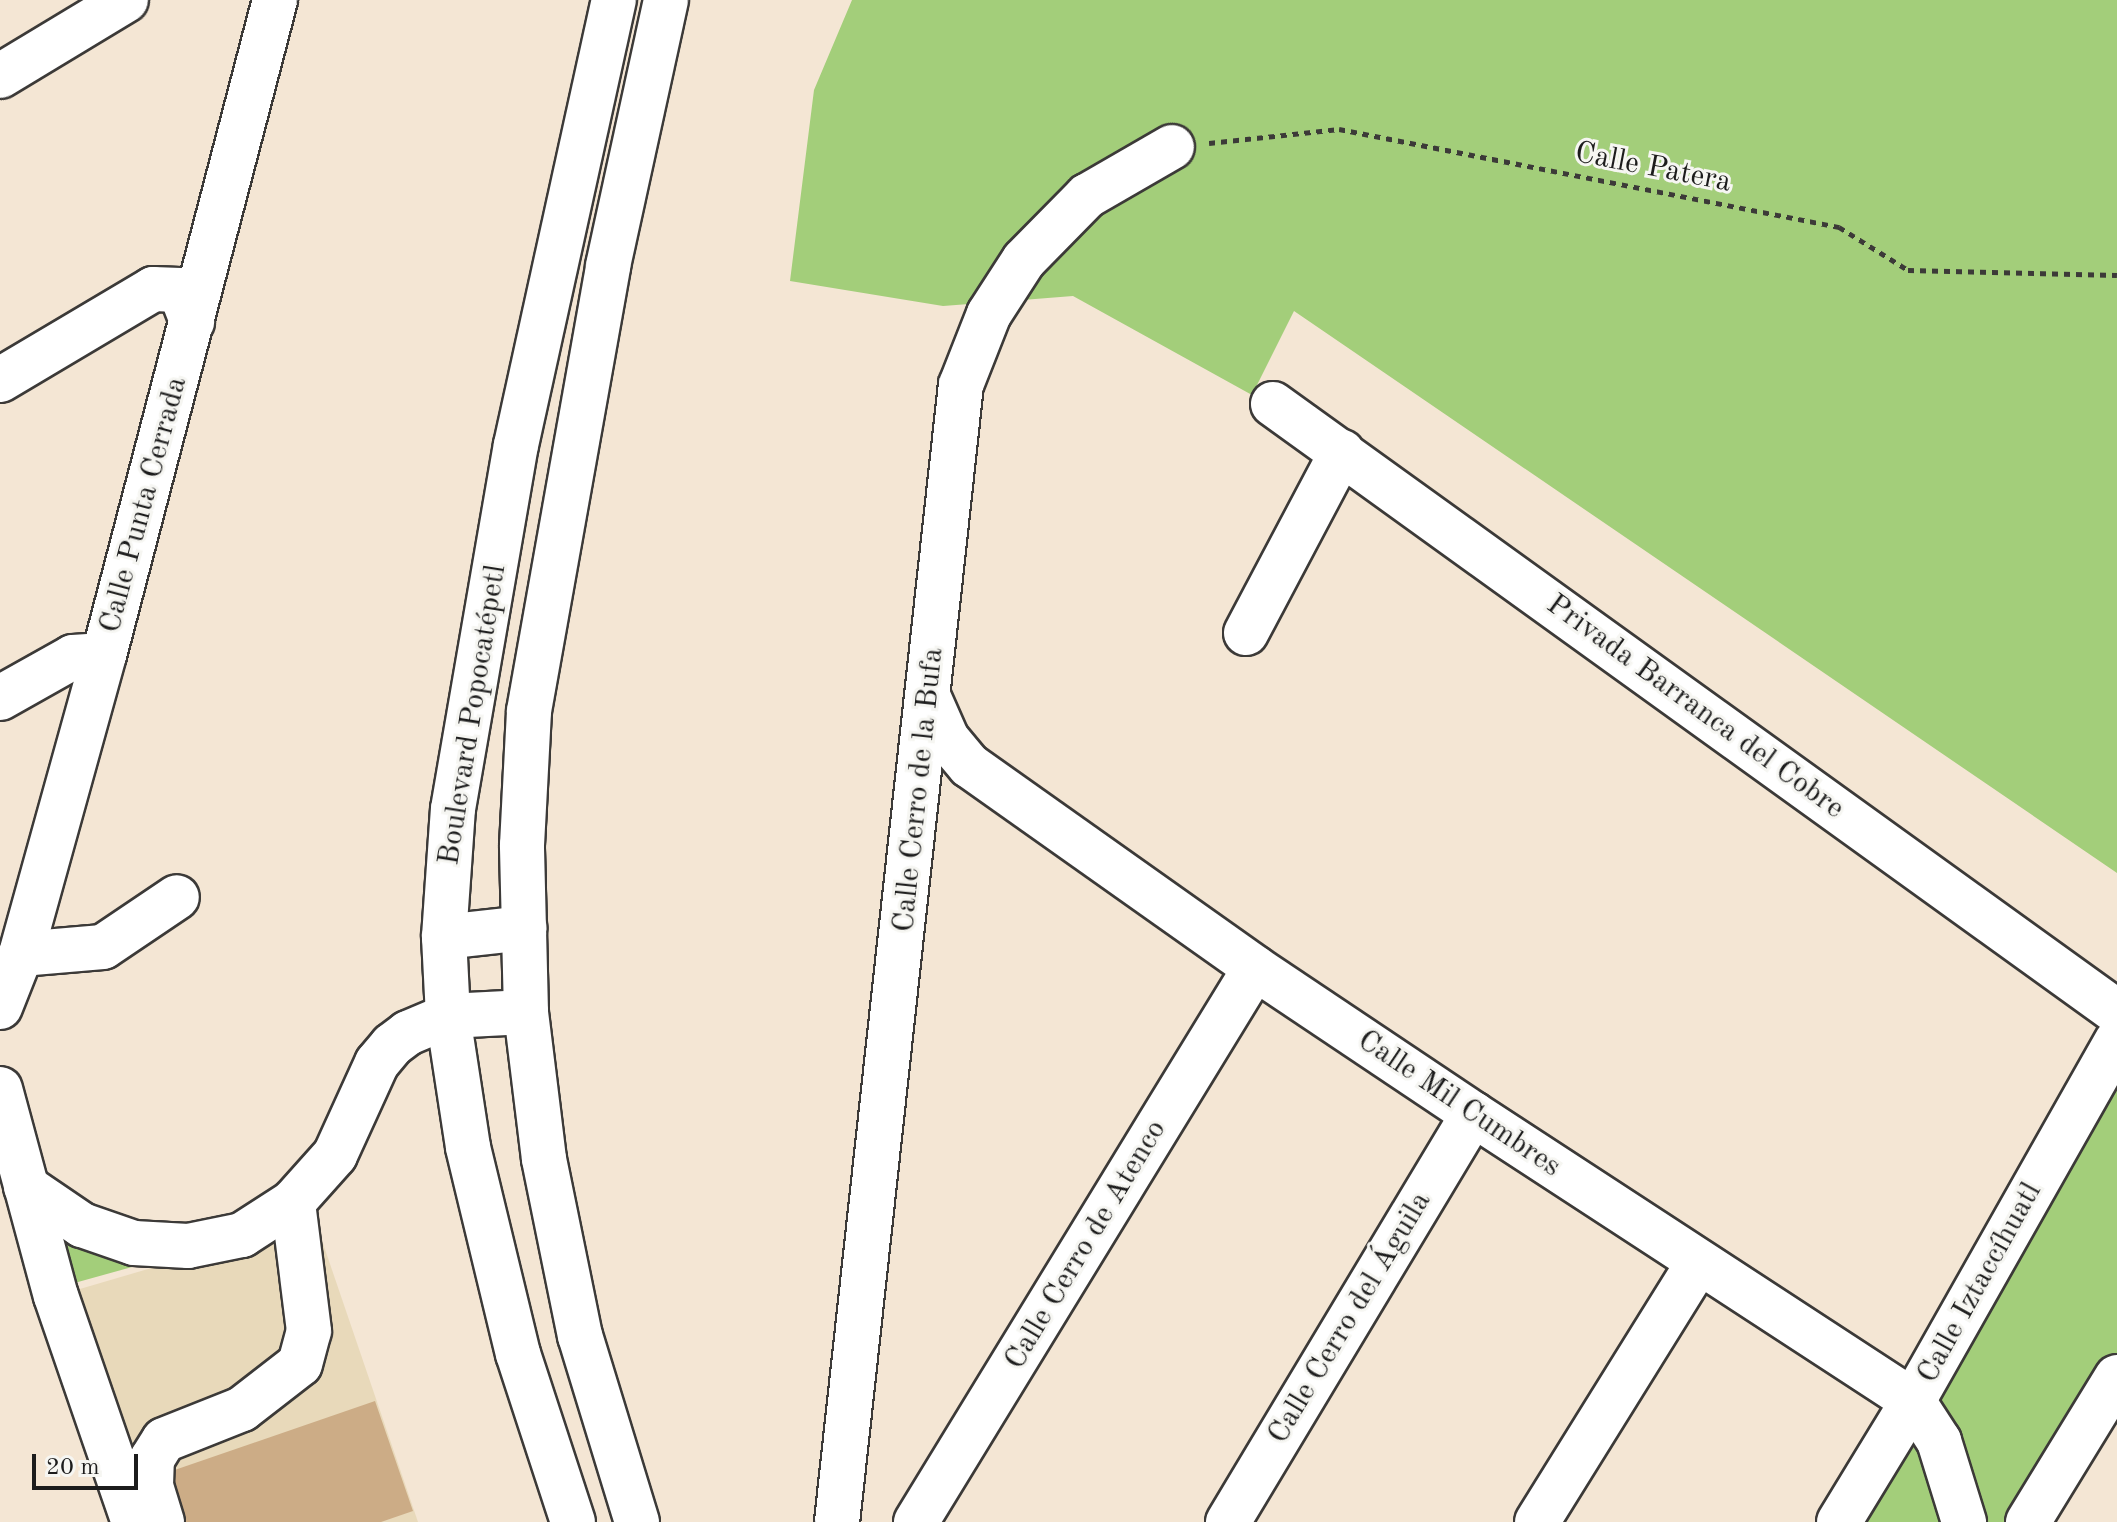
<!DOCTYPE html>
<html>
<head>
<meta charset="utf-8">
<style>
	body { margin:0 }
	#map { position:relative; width:2117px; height:1522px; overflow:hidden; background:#f4e6d4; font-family:"Old Standard TT",serif }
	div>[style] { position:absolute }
	.built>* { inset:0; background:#e8d9ba }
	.green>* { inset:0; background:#a3ce7a }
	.building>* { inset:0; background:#ccac86 }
	.path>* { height:5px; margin-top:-2.5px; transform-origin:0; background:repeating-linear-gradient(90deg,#3c3a38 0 6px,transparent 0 12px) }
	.roads { filter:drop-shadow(2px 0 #3c3a38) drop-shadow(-2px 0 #3c3a38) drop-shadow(0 2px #3c3a38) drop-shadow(0 -2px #3c3a38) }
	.minor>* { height:44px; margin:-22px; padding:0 22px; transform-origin:22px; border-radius:22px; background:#fff }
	span { translate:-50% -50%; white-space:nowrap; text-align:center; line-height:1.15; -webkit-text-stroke:6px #f6f6f2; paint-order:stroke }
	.street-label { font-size:30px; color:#1c1c1c }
	.scale { position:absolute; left:32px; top:1454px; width:106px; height:36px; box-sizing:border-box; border:4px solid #1c1c1c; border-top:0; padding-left:10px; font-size:24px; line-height:28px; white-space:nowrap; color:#1c1c1c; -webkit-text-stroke:6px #f6f6f2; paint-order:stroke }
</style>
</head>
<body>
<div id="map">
	<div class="built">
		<i style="clip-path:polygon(315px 1220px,418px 1522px,134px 1522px,56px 1296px)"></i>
	</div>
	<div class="green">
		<i style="clip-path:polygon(852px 0,2117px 0,2117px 873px,1294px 311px,1252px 395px,1073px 296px,943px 306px,790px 281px,814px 90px)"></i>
		<i style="clip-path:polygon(2117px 1041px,2117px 1377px,2028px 1522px,1839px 1522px)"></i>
		<i style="clip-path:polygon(36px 1203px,150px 1262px,60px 1287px)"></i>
	</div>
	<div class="building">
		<i style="clip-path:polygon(375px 1401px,413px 1511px,381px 1522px,180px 1522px,163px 1474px)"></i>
	</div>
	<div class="path">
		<i style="left:1209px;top:143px;width:131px;rotate:-6.1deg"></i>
		<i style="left:1339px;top:129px;width:510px;rotate:11.09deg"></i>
		<i style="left:1839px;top:227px;width:81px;rotate:31.9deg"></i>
		<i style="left:1908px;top:270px;width:209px;rotate:1.4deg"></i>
	</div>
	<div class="roads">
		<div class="minor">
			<i style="left:0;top:76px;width:147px;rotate:-31.1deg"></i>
			<i style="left:0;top:380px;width:178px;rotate:-30.7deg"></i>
			<i style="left:153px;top:289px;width:27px;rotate:2deg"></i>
			<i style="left:180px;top:290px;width:34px;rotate:69deg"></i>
			<i style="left:1273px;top:404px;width:1040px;rotate:35.77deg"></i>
			<i style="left:1246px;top:633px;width:205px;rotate:-62.1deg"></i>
			<i style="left:0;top:698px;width:84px;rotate:-29.3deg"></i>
			<i style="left:73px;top:657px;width:31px;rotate:-4deg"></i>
			<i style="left:929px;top:698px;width:45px;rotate:66.3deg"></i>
			<i style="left:947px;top:739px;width:35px;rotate:50deg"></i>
			<i style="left:970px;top:766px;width:349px;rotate:35.3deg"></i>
			<i style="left:1255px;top:968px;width:262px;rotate:33.8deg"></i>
			<i style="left:1473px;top:1114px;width:525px;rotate:33.12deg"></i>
			<i style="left:1913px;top:1401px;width:48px;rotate:57deg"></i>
			<i style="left:1939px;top:1441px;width:85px;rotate:72.8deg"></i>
			<i style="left:444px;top:937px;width:81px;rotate:-6.4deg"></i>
			<i style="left:21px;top:954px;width:82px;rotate:-4.9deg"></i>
			<i style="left:103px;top:947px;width:89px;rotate:-34deg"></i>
			<i style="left:0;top:1007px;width:57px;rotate:-68.4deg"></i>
			<i style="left:21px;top:954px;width:310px;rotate:-74.5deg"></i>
			<i style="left:104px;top:655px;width:677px;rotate:-75.37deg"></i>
			<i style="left:0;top:1089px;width:214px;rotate:74.9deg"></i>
			<i style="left:56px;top:1296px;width:239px;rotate:71deg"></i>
			<i style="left:26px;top:1187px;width:68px;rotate:34.2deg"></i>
			<i style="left:82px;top:1225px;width:55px;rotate:19.1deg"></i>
			<i style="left:134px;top:1243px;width:54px;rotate:3.2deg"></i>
			<i style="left:188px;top:1246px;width:55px;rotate:-11.5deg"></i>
			<i style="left:242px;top:1235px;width:61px;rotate:-32.9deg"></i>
			<i style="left:293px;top:1202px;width:63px;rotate:-48.2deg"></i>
			<i style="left:335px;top:1155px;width:101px;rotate:-65.5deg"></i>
			<i style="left:377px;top:1063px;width:23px;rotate:-50deg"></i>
			<i style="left:392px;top:1045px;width:20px;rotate:-37deg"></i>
			<i style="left:408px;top:1033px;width:43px;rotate:-23deg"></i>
			<i style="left:448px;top:1016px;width:78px;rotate:-2.9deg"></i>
			<i style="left:162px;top:1522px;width:39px;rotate:-107deg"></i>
			<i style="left:151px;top:1485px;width:26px;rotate:-88deg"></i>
			<i style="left:152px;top:1459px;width:22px;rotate:-58deg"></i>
			<i style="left:164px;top:1440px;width:84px;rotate:-21.7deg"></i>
			<i style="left:242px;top:1409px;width:73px;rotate:-37.8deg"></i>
			<i style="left:300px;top:1364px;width:34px;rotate:-75deg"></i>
			<i style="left:309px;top:1331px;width:130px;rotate:-97.1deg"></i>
			<i style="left:573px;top:1522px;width:177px;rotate:-108.1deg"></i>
			<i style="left:518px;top:1354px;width:213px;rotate:-103.6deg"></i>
			<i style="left:468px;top:1147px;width:133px;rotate:-98.7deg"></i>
			<i style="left:448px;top:1016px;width:79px;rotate:-92.9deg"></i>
			<i style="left:444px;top:937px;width:128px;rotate:-86deg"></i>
			<i style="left:453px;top:809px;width:369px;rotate:-80.2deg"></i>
			<i style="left:516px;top:445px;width:456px;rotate:-77.6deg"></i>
			<i style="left:637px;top:1522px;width:195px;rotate:-107deg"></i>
			<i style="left:580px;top:1336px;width:181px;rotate:-101.5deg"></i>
			<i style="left:544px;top:1159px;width:148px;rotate:-97deg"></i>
			<i style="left:526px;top:1012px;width:167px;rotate:-91.4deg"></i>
			<i style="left:522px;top:845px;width:134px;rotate:-87deg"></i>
			<i style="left:529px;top:711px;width:452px;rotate:-79.9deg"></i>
			<i style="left:608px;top:266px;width:272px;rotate:-77.7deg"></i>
			<i style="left:837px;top:1522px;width:1144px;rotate:-83.78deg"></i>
			<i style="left:961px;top:385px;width:76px;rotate:-68.5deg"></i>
			<i style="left:989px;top:314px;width:64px;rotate:-57.1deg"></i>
			<i style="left:1024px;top:260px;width:90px;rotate:-45.5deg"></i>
			<i style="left:1087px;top:196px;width:98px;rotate:-30deg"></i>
			<i style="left:916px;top:1522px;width:649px;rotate:-58.54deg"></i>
			<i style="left:1228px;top:1522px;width:476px;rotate:-59deg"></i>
			<i style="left:1537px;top:1522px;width:306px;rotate:-58.1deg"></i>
			<i style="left:1839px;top:1522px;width:142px;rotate:-58.6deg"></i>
			<i style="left:1913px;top:1401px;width:414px;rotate:-60.5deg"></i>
			<i style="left:2028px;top:1522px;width:170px;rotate:-58.5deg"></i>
		</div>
	</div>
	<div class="street-label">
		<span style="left:1653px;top:168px;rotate:11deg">Calle Patera</span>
		<span style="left:144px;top:505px;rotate:-75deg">Calle Punta Cerrada</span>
		<span style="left:1695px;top:707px;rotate:36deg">Privada Barranca del Cobre</span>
		<span style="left:473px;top:715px;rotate:-81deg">Boulevard Popocatépetl</span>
		<span style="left:919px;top:790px;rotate:-84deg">Calle Cerro de la Bufa</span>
		<span style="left:1459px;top:1104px;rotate:34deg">Calle Mil Cumbres</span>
		<span style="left:1086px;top:1245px;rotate:-59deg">Calle Cerro de Atenco</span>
		<span style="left:1980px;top:1283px;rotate:-61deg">Calle Iztaccíhuatl</span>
		<span style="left:1350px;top:1318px;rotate:-59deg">Calle Cerro del Águila</span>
	</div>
	<div class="scale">20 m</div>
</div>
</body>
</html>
